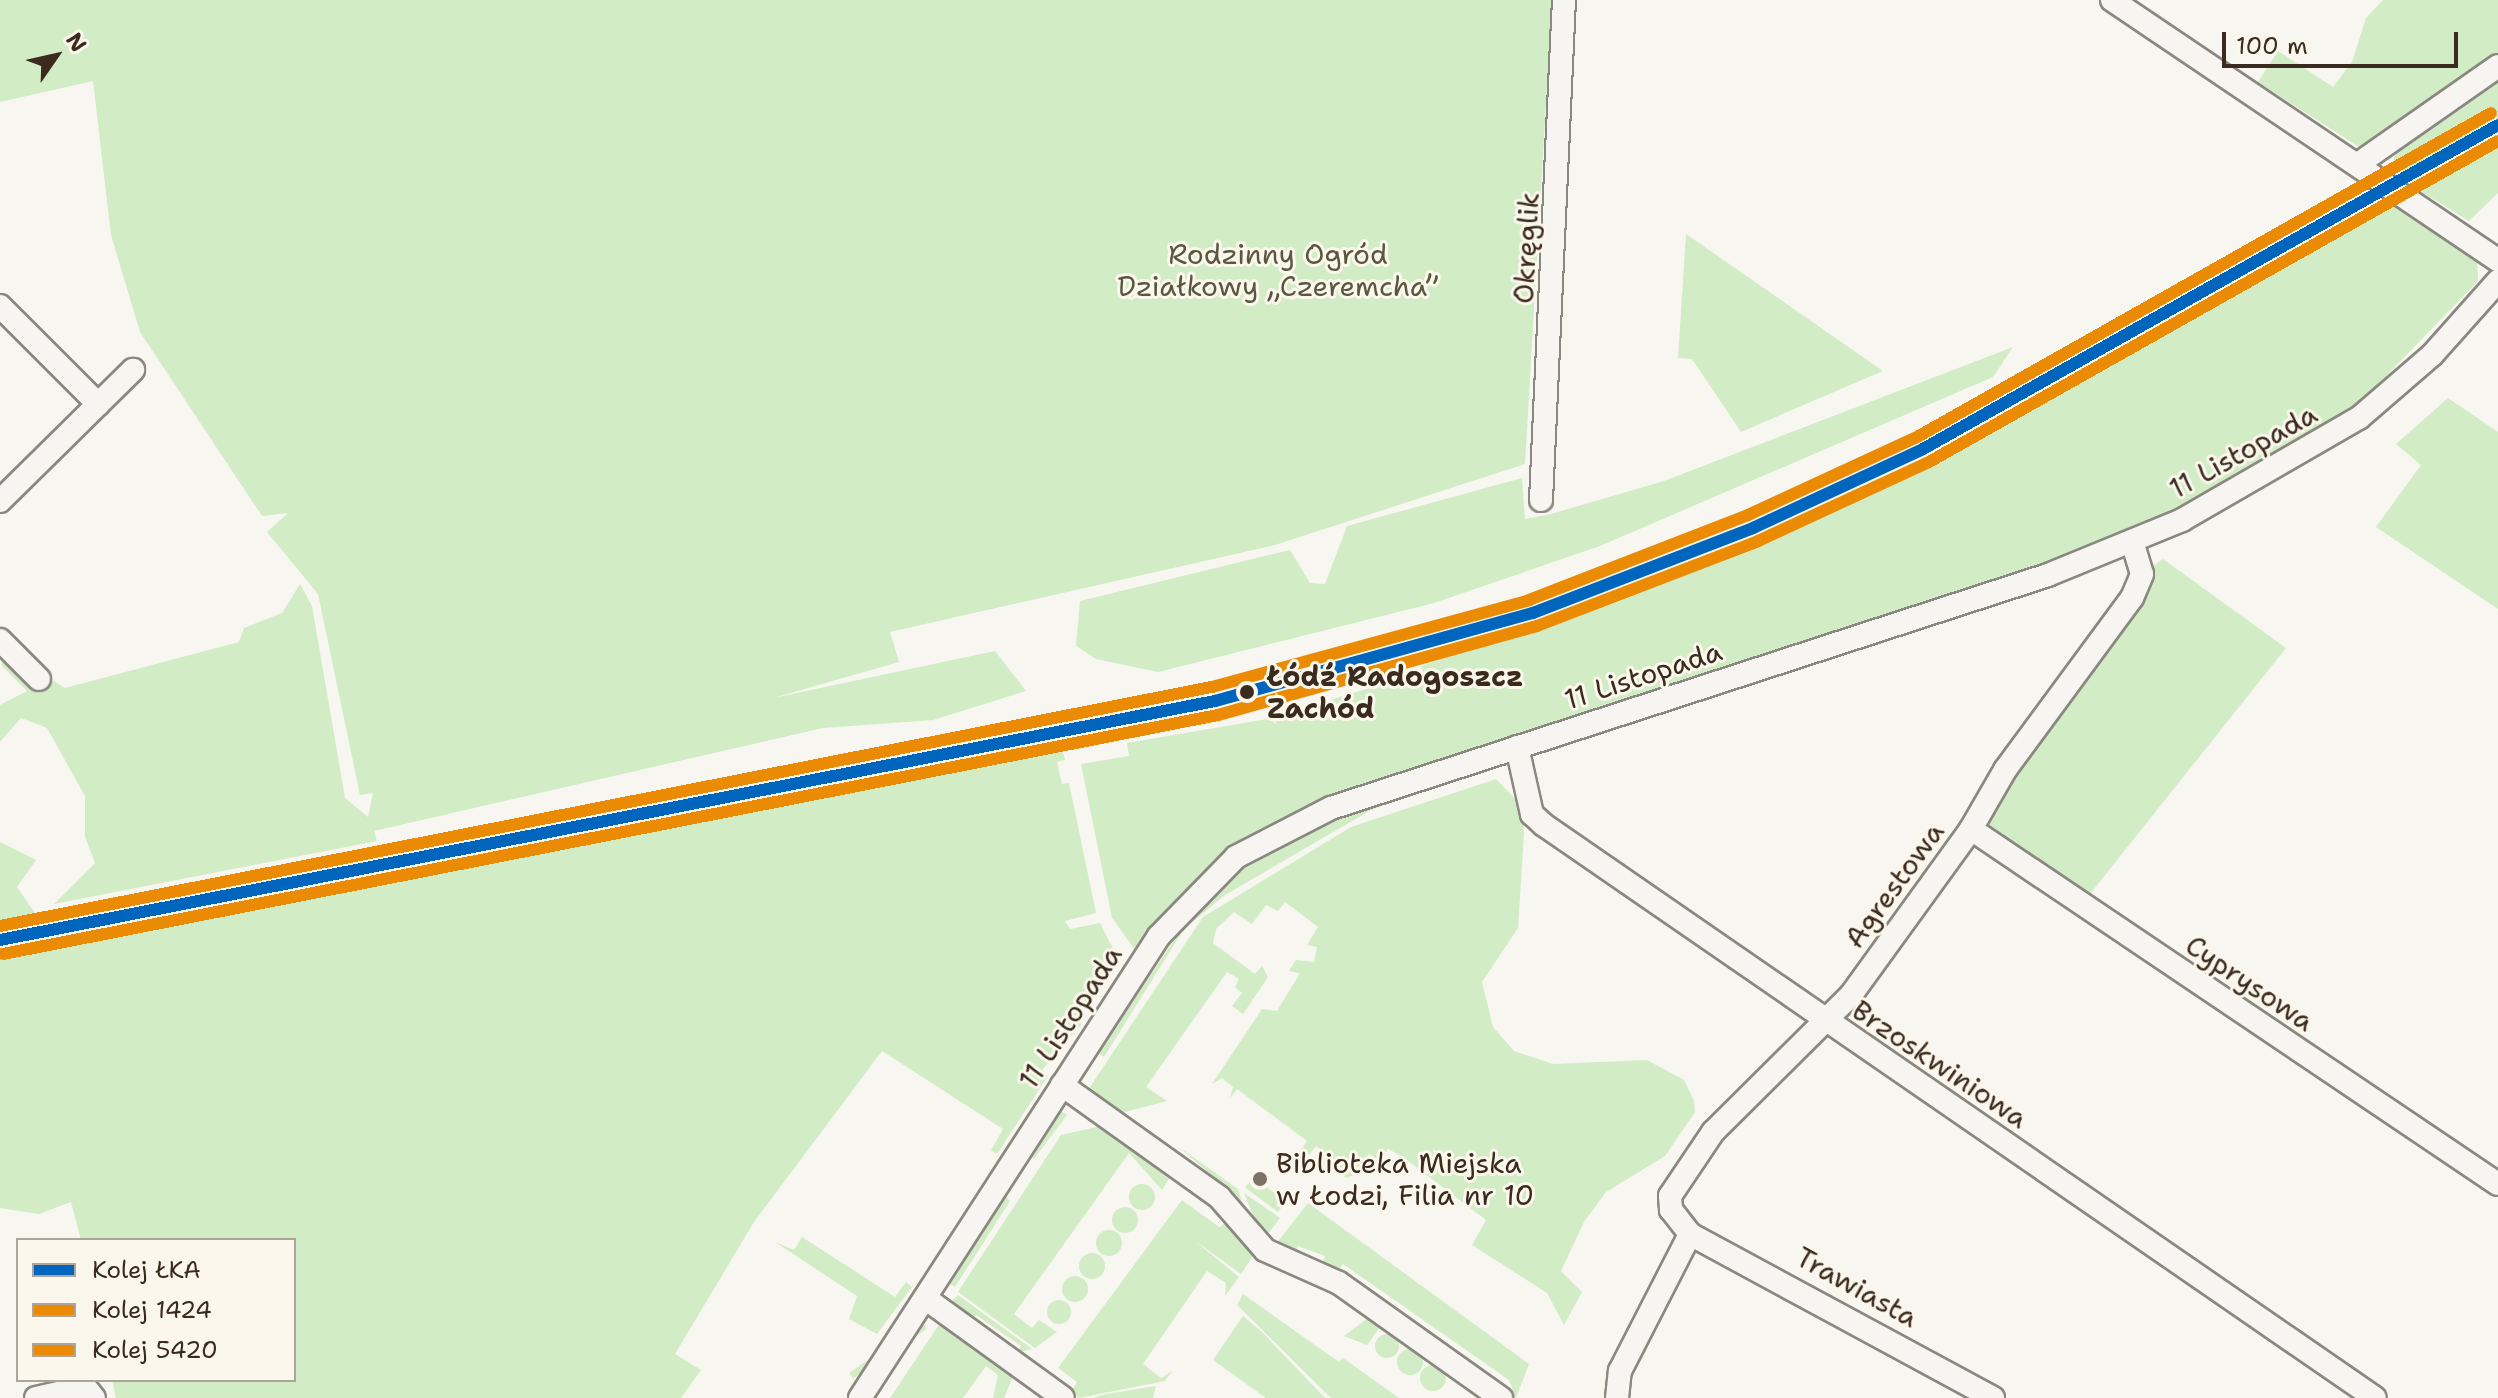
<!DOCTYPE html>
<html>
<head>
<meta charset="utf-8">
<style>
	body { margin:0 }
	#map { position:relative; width:2498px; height:1398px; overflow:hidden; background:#f8f6f0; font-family:"Shantell Sans",sans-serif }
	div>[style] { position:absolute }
	.green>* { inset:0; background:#d2ecc6; transform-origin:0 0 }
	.round { border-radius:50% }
	.roads { filter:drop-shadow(2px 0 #8b8781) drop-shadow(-2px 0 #8b8781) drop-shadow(0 2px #8b8781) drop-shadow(0 -2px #8b8781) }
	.minor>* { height:22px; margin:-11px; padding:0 11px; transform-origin:11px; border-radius:11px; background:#f6f5f1 }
	.rail-1>* { height:12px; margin:-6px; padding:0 6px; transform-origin:6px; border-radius:6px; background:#0065bd }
	.rail-2>* { height:12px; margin:-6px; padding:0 6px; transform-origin:6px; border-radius:6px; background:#eb8a03 }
	.rail-3>* { height:12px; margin:-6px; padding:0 6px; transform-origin:6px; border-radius:6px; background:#eb8a03 }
	.dots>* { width:22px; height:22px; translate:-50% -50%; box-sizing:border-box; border:4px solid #fbf7ec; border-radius:50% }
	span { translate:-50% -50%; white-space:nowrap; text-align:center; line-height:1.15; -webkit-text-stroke:6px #fbf7ec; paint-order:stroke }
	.street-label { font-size:28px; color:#3b2a1e }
	.park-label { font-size:28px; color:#59583f }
	.stop-label { font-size:28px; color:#3b2a1e; font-weight:700 }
	.left { translate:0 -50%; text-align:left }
	.poi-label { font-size:28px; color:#3b2a1e }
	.legend { position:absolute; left:16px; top:1238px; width:280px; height:144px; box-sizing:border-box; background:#fbf7ec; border:2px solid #aea59a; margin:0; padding:10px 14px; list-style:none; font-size:24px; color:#3b2a1e }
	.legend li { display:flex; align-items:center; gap:16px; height:40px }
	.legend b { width:40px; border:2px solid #aea59a }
	.north { position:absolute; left:16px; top:16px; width:80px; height:80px; -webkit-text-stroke:6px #fbf7ec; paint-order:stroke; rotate:56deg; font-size:22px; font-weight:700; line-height:32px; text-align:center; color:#3b2a1e }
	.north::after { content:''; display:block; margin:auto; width:28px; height:36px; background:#3b2a1e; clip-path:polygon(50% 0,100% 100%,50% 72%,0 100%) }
	.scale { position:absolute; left:2222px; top:32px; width:236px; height:36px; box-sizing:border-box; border:4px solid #3b2a1e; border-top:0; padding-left:10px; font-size:24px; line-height:28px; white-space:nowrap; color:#3b2a1e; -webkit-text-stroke:6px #fbf7ec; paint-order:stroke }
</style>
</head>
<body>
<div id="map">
	<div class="green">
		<i style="clip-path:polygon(0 0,1552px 0,1525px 464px,1275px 545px,890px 632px,899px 662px,773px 698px,995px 651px,1026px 691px,933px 720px,823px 728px,374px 831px,377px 841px,54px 904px,95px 863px,85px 837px,85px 796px,47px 728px,21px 718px,0 742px,0 705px,27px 691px,2px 666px,0 647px,65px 688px,239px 642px,244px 628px,282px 613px,300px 584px,312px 606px,345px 798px,368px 817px,373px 793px,360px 795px,318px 594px,267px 532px,288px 513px,262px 516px,140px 332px,111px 235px,93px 81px,0 102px)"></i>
		<i style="clip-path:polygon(2383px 0,2498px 0,2498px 117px,2405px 173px,2393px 168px,2394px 157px,2411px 138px,2362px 149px,2258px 82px,2278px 51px,2333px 87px,2352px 62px,2366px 18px)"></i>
		<i style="clip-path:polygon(2498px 143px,2498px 193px,2469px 221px,2417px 189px)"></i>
		<i style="clip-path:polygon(2399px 201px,2477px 256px,2478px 281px,2358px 405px,2249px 477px,2095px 548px,1300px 811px,1210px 864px,1135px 950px,1112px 918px,1081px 764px,1129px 756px,1127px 743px,1267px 719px,1423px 672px,1421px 666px,1718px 562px,2017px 419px)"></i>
		<i style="clip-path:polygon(1686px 234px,1883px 371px,1741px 432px,1692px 359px,1678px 358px)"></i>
		<i style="clip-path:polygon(2013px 347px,1993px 377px,1600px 546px,1434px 603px,1158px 672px,1096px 659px,1076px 646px,1080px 601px,1290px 550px,1310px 583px,1325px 584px,1347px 526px,1522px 478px,1525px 519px,1551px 514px,1664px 481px)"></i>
		<i style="clip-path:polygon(2448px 398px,2498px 432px,2498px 609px,2376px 527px,2421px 465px,2396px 444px)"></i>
		<i style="clip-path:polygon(2163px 559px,2286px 648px,2090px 894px,2078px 892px,1992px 834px,1986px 815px,2147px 570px)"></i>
		<i style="clip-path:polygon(1062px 748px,1065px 760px,1057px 762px,1062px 784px,1069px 783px,1096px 913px,1065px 921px,1070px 929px,1100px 923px,1117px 957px,1081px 1012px,1081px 1025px,1042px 1070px,1048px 1076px,997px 1154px,991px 1150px,1003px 1129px,882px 1051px,754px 1222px,675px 1354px,701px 1370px,681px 1398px,116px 1398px,112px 1380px,294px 1380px,294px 1240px,81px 1240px,71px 1202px,39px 1214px,0 1208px,0 960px)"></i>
		<i style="clip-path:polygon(1505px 762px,1371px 810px,1225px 895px,1184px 929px,1104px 1057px,1098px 1053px,1185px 924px,1242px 867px,1330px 817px)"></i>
		<i style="clip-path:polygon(1496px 779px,1522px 806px,1524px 833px,1518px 928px,1482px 982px,1493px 1027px,1514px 1051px,1553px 1064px,1647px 1060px,1684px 1080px,1694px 1101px,1695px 1112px,1665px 1156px,1606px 1192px,1584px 1222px,1561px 1271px,1582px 1292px,1564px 1325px,1547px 1293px,1472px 1245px,1486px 1220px,1403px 1157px,1388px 1149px,1378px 1160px,1369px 1154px,1357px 1169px,1347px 1161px,1343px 1168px,1354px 1175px,1347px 1178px,1317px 1162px,1322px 1151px,1316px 1146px,1309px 1155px,1301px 1150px,1307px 1141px,1237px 1089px,1230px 1098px,1233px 1087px,1222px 1078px,1212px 1084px,1262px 1009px,1277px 1011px,1300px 973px,1289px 971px,1296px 960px,1314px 962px,1317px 947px,1307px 945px,1318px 927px,1285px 902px,1278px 911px,1266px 905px,1252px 924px,1234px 912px,1216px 929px,1213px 943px,1255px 974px,1262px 966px,1268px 977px,1243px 1014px,1232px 1006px,1242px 993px,1235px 987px,1239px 979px,1227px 972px,1146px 1087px,1167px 1101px,1117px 1114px,1088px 1090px,1203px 917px,1351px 827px)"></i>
		<i style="clip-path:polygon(0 842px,36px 860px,17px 887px,39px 919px,0 929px)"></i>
		<i style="clip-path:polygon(1060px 1110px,1067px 1115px,1034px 1159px,1031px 1157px)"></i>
		<i style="clip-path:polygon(1101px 1126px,1169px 1179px,1162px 1190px,1129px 1153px,1014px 1314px,1032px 1328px,1039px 1320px,1057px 1332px,1035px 1348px,958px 1292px,1061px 1135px)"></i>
		<i style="clip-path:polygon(1179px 1147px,1238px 1189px,1247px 1216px,1225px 1187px)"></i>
		<i style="left:1253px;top:1177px;width:41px;height:13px;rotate:37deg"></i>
		<i class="round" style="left:1129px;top:1184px;width:26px;height:26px"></i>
		<i style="clip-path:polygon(1244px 1193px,1280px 1218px,1268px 1234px,1257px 1225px)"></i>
		<i style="clip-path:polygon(1005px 1196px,1010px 1201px,955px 1287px,948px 1283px)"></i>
		<i style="clip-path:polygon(1182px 1200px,1219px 1227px,1226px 1223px,1254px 1254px,1241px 1274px,1194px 1240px,1239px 1277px,1225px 1296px,1226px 1283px,1207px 1271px,1143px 1364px,1161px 1378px,1172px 1371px,1165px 1381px,1079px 1398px,1071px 1392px,1077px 1382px,1058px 1368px)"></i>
		<i style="clip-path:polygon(1308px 1203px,1529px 1364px,1516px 1398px,1509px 1380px,1343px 1264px,1335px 1274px,1321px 1270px,1325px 1256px,1298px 1246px,1293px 1256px,1275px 1245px)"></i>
		<i class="round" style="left:1112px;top:1207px;width:26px;height:26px"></i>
		<i class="round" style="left:1096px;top:1230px;width:26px;height:26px"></i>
		<i style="clip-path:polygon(802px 1237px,895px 1297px,906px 1282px,912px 1287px,877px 1334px,849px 1319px,857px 1296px,775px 1242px,794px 1250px)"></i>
		<i class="round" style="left:1079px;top:1253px;width:26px;height:26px"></i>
		<i class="round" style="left:1062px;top:1276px;width:26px;height:26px"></i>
		<i style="clip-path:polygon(1243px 1294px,1339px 1362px,1343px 1358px,1399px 1398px,1331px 1398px,1237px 1305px)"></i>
		<i style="clip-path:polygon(958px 1295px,1032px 1349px,1017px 1353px,1021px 1346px,976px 1315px,972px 1320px,950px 1303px)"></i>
		<i class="round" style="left:1047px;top:1300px;width:24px;height:24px"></i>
		<i style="clip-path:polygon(1243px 1316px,1262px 1332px,1325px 1398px,1266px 1398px,1213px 1360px)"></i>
		<i style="clip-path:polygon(1368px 1318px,1380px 1327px,1367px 1345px,1344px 1336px)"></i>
		<i style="left:923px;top:1323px;width:7px;height:89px;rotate:56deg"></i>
		<i style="clip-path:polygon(940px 1323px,1014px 1374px,1004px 1398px,993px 1398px,998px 1375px,986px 1366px,963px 1398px,890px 1398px)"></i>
		<i class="round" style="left:1375px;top:1334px;width:24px;height:24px"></i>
		<i class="round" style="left:1397px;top:1349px;width:26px;height:26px"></i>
		<i class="round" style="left:1420px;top:1365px;width:26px;height:26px"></i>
		<i style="clip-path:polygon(1156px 1386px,1153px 1398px,1093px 1398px,1106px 1394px)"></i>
	</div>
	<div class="roads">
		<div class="minor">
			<i style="left:2112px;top:0;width:465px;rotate:34deg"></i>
			<i style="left:2358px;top:164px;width:171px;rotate:-35deg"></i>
			<i style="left:0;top:306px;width:139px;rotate:45deg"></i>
			<i style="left:1541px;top:500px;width:501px;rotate:-87.37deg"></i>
			<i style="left:0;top:501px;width:187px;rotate:-44.6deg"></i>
			<i style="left:0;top:640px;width:55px;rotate:45deg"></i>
			<i style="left:1517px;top:747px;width:69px;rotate:77.4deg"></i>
			<i style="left:1532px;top:814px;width:16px;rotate:43deg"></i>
			<i style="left:1544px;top:825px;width:1009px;rotate:34.59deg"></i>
			<i style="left:1971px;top:829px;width:635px;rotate:33.97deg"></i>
			<i style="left:1062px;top:1085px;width:193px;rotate:35.5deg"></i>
			<i style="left:1219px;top:1197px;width:70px;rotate:49deg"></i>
			<i style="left:1265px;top:1250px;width:81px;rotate:24deg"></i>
			<i style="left:1339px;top:1283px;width:199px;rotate:35.4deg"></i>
			<i style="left:925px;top:1298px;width:170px;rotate:35.9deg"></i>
			<i style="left:36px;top:1398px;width:50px;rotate:-12.7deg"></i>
			<i style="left:85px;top:1387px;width:14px;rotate:51deg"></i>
			<i style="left:860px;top:1398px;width:550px;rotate:-57.09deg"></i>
			<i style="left:1159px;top:936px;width:110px;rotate:-45.7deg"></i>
			<i style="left:1236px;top:857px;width:107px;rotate:-27.3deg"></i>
			<i style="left:1331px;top:808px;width:754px;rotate:-18deg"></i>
			<i style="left:2048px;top:575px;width:145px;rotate:-22.3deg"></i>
			<i style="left:2182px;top:520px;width:204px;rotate:-30deg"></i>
			<i style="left:2359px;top:418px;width:96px;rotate:-40.8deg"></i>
			<i style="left:2432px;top:355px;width:99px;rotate:-48.3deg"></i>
			<i style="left:1617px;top:1398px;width:27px;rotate:-84deg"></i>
			<i style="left:1620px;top:1371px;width:154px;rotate:-62.9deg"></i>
			<i style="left:1993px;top:1398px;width:345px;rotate:-151.6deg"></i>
			<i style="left:1690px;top:1234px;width:31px;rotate:-128deg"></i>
			<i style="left:1671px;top:1210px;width:14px;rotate:-94deg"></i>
			<i style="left:1670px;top:1196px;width:77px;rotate:-56.1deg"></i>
			<i style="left:1713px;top:1132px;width:194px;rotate:-44.8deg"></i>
			<i style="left:1851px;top:995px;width:205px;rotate:-54.1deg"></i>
			<i style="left:1971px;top:829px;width:68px;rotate:-60deg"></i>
			<i style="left:2005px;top:770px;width:214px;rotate:-53.6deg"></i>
			<i style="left:2132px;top:598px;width:26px;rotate:-67deg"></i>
			<i style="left:2142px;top:574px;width:34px;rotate:-107deg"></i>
		</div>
	</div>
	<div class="rail-1">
		<i style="left:0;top:940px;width:1238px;rotate:-11.13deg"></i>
		<i style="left:1215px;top:701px;width:330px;rotate:-15.5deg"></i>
		<i style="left:1533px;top:613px;width:236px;rotate:-21.1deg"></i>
		<i style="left:1753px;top:528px;width:187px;rotate:-24.9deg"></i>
		<i style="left:1923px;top:449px;width:660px;rotate:-29.4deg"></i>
	</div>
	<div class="rail-2">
		<i style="left:3px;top:954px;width:1238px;rotate:-11.13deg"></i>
		<i style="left:1218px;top:715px;width:331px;rotate:-15.6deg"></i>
		<i style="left:1537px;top:626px;width:237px;rotate:-21deg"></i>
		<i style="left:1758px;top:541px;width:188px;rotate:-24.8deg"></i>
		<i style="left:1929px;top:462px;width:653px;rotate:-29.43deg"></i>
	</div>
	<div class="rail-3">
		<i style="left:0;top:926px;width:1235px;rotate:-11.16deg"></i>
		<i style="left:1212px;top:687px;width:329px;rotate:-15.3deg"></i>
		<i style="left:1529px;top:600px;width:235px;rotate:-21.2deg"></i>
		<i style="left:1748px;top:515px;width:186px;rotate:-24.8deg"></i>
		<i style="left:1917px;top:437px;width:659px;rotate:-29.44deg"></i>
	</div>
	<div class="dots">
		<i style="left:1247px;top:692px;background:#3b2a1e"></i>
		<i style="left:1260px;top:1179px;background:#7d7168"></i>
	</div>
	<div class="street-label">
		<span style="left:1526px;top:248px;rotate:-87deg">Okręglik</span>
		<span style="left:2243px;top:451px;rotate:-29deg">11 Listopada</span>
		<span style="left:1643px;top:675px;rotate:-18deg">11 Listopada</span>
		<span style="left:1894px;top:885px;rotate:-54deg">Agrestowa</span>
		<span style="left:2250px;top:983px;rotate:34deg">Cyprysowa</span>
		<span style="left:1070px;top:1017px;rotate:-57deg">11 Listopada</span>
		<span style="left:1940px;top:1064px;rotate:34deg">Brzoskwiniowa</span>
		<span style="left:1857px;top:1287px;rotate:29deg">Trawiasta</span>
	</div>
	<div class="park-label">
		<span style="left:1278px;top:270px">Rodzinny Ogród<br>Działkowy „Czeremcha”</span>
	</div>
	<div class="stop-label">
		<span class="left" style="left:1267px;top:692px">Łódź Radogoszcz<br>Zachód</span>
	</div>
	<div class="poi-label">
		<span class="left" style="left:1276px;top:1179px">Biblioteka Miejska<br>w Łodzi, Filia nr 10</span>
	</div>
	<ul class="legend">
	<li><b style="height:10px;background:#0065bd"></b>Kolej ŁKA</li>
	<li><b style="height:10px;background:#eb8a03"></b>Kolej 1424</li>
	<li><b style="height:10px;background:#eb8a03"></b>Kolej 5420</li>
	</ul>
	<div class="north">N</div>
	<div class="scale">100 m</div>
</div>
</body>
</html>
